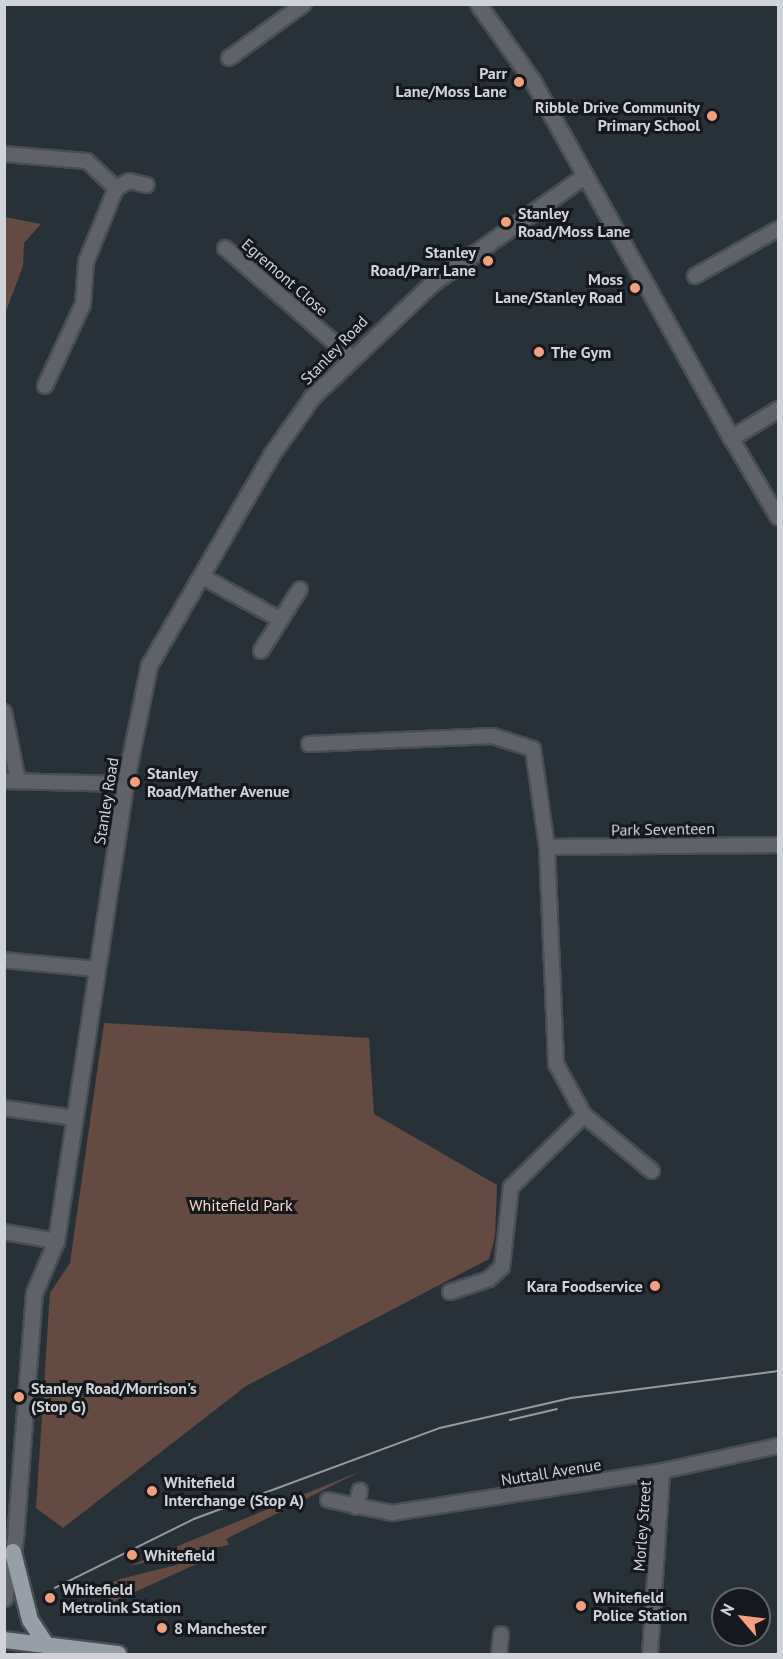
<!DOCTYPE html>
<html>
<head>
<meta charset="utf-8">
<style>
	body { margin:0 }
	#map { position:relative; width:783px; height:1659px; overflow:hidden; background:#293138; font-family:"PT Sans",sans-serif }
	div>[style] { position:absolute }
	.green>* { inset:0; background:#644a41 }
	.roads { filter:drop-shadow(2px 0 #474e55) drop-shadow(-2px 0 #474e55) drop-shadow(0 2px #474e55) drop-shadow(0 -2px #474e55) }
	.minor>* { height:14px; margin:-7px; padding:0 7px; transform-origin:7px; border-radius:7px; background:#5f6367 }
	.tertiary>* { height:15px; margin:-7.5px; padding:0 7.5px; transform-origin:7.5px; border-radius:7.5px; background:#5f6367 }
	.trunk>* { height:16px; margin:-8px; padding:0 8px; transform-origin:8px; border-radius:8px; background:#969ea6 }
	.tram>* { height:1.5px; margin:-0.75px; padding:0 0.75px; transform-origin:0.75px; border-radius:0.75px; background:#959ba1 }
	.dots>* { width:16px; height:16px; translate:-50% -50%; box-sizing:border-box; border:3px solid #15181c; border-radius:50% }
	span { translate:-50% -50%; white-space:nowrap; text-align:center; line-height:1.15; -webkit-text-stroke:6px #15181c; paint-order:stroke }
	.poi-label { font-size:16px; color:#d0d4d9; font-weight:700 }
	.right { translate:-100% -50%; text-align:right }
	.left { translate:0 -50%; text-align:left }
	.street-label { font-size:16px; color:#d0d4d9 }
	.park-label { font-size:16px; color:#fdd9cb }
	.frame { position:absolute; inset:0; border:6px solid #d0d4d9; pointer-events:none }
	.north { position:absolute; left:711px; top:1587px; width:60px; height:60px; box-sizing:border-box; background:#15181c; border:2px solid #606368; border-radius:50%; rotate:298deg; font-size:16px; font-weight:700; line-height:24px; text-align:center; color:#d0d4d9 }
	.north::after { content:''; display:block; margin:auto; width:21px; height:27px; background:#f2a080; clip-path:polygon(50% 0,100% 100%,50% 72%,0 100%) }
</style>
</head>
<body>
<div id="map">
	<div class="green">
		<i style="clip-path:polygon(5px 217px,41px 224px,24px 243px,23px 266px,5px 314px)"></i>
		<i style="clip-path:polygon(104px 1023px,369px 1038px,374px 1114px,497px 1185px,495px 1237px,489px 1259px,246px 1386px,63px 1528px,36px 1508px,50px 1293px,70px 1263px)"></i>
		<i style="clip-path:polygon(361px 1471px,226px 1539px,229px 1545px,129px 1566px)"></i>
		<i style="clip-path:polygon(216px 1555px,111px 1603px,103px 1587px,120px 1579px)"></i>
	</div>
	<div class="roads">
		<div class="minor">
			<i style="left:229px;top:58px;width:92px;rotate:-35.8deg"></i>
			<i style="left:4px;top:154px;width:83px;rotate:4.8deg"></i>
			<i style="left:87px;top:161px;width:40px;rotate:43deg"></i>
			<i style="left:116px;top:188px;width:15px;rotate:-28deg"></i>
			<i style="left:129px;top:181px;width:18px;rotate:13deg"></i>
			<i style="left:225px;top:248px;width:165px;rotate:40.8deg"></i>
			<i style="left:695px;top:276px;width:95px;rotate:-29.5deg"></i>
			<i style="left:45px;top:386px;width:90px;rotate:-65.1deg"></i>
			<i style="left:83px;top:304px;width:42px;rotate:-85.9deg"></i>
			<i style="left:86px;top:262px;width:80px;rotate:-67.9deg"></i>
			<i style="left:731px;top:438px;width:92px;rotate:59.3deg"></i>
			<i style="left:201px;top:576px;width:91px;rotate:28.8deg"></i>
			<i style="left:261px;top:651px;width:73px;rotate:-57.8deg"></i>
			<i style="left:4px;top:712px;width:70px;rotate:78.5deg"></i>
			<i style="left:309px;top:744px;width:184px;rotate:-2.5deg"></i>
			<i style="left:493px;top:736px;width:42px;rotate:18deg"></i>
			<i style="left:533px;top:749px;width:99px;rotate:81.9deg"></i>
			<i style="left:547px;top:847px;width:217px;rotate:87.6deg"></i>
			<i style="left:556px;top:1064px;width:58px;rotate:61.2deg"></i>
			<i style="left:584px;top:1115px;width:88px;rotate:39.5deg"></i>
			<i style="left:4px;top:781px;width:121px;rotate:1.4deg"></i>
			<i style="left:547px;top:847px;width:231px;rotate:-0.5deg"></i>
			<i style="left:4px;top:960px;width:94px;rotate:5.5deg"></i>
			<i style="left:4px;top:1108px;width:72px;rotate:8deg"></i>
			<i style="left:4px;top:1232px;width:53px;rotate:9.8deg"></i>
			<i style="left:450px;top:1292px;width:41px;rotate:-18.4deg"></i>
			<i style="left:489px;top:1279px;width:18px;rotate:-43deg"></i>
			<i style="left:502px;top:1267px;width:81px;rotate:-83.6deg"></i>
			<i style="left:511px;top:1187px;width:103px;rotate:-44.6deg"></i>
			<i style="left:328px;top:1500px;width:65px;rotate:11.5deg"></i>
			<i style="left:392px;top:1513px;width:273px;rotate:-8.8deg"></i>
			<i style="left:662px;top:1471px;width:119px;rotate:-12.2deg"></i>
			<i style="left:356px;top:1507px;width:17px;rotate:-77deg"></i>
			<i style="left:499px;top:1654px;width:20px;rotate:-84deg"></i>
			<i style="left:650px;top:1654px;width:183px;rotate:-86.2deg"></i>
		</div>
		<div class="tertiary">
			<i style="left:478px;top:4px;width:93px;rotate:54.6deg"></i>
			<i style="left:532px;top:80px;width:410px;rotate:60.9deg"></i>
			<i style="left:731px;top:438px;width:55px;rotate:-31.7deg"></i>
			<i style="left:4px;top:1598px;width:60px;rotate:-79.4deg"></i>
			<i style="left:15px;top:1539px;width:247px;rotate:-85.6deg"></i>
			<i style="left:34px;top:1293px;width:56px;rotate:-67.1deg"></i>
			<i style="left:56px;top:1241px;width:462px;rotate:-81.4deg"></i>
			<i style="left:125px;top:784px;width:121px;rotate:-78.6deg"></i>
			<i style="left:149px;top:665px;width:243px;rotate:-59.8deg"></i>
			<i style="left:271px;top:455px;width:71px;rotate:-54.7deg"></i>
			<i style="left:312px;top:397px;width:164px;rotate:-43.5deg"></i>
			<i style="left:431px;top:284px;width:187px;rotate:-35.2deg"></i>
		</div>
		<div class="trunk">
			<i style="left:13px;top:1552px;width:70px;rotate:76deg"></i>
			<i style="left:30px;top:1620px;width:30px;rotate:57deg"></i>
			<i style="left:4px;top:1640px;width:115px;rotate:7deg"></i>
		</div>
	</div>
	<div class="tram">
		<i style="left:510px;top:1420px;width:48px;rotate:-13.2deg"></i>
		<i style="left:55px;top:1588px;width:155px;rotate:-26.4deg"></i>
		<i style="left:194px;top:1519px;width:262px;rotate:-20.3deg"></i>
		<i style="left:440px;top:1428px;width:134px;rotate:-12.9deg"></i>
		<i style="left:571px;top:1398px;width:209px;rotate:-7.4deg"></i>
	</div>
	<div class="dots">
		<i style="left:519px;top:82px;background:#f2a080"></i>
		<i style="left:712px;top:116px;background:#f2a080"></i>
		<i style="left:506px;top:222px;background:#f2a080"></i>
		<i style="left:488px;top:261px;background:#f2a080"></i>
		<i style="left:635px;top:288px;background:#f2a080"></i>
		<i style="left:539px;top:352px;background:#f2a080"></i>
		<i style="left:135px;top:782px;background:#f2a080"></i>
		<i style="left:655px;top:1286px;background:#f2a080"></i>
		<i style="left:19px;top:1397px;background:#f2a080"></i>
		<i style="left:152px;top:1491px;background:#f2a080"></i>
		<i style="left:132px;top:1555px;background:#f2a080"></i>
		<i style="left:50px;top:1598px;background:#f2a080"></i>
		<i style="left:581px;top:1606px;background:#f2a080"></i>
		<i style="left:162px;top:1628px;background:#f2a080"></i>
	</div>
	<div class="poi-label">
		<span class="right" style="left:507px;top:82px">Parr<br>Lane/Moss Lane</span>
		<span class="right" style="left:700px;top:116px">Ribble Drive Community<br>Primary School</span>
		<span class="left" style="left:518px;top:222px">Stanley<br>Road/Moss Lane</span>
		<span class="right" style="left:476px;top:261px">Stanley<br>Road/Parr Lane</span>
		<span class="right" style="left:623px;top:288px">Moss<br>Lane/Stanley Road</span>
		<span class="left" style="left:551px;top:352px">The Gym</span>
		<span class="left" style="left:147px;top:782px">Stanley<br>Road/Mather Avenue</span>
		<span class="right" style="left:643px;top:1286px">Kara Foodservice</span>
		<span class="left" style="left:31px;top:1397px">Stanley Road/Morrison's<br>(Stop G)</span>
		<span class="left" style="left:164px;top:1491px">Whitefield<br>Interchange (Stop A)</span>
		<span class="left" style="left:144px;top:1555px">Whitefield</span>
		<span class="left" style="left:62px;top:1598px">Whitefield<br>Metrolink Station</span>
		<span class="left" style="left:593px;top:1606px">Whitefield<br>Police Station</span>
		<span class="left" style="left:174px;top:1628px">8 Manchester</span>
	</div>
	<div class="street-label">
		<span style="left:285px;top:277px;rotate:41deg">Egremont Close</span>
		<span style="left:334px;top:350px;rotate:-46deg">Stanley Road</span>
		<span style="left:106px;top:801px;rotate:-81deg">Stanley Road</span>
		<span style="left:663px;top:829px;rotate:-1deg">Park Seventeen</span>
		<span style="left:551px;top:1472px;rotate:-9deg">Nuttall Avenue</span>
		<span style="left:642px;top:1526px;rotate:-86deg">Morley Street</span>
	</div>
	<div class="park-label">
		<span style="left:241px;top:1205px">Whitefield Park</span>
	</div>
	<div class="frame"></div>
	<div class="north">N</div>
</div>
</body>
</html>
